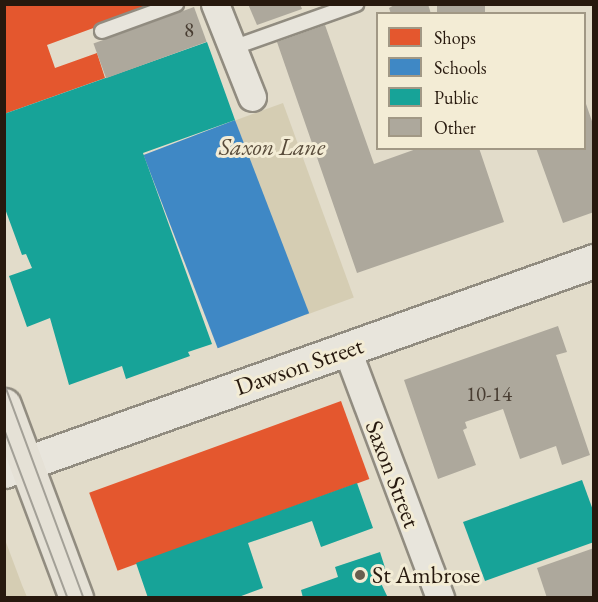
<!DOCTYPE html>
<html>
<head>
<meta charset="utf-8">
<style>
	body { margin:0 }
	#map { position:relative; width:598px; height:602px; overflow:hidden; background:#e2dcca; font-family:"EB Garamond",serif }
	div>[style] { position:absolute }
	.green>* { inset:0; background:#d5cdb3; transform-origin:0 0 }
	.shops>* { inset:0; background:#e4572e; transform-origin:0 0 }
	.schools>* { inset:0; background:#3f88c5; transform-origin:0 0 }
	.public>* { inset:0; background:#17a398 }
	.building>* { inset:0; background:#ada89c; transform-origin:0 0 }
	.roads { filter:drop-shadow(2px 0 #918c80) drop-shadow(-2px 0 #918c80) drop-shadow(0 2px #918c80) drop-shadow(0 -2px #918c80) }
	.lane>* { height:14px; margin:-7px; padding:0 7px; transform-origin:7px; border-radius:7px; background:#e8e5dc }
	.street>* { height:27px; margin:-13.5px; padding:0 13.5px; transform-origin:13.5px; border-radius:13.5px; background:#e8e5dc }
	.secondary>* { height:33px; margin:-16.5px; padding:0 16.5px; transform-origin:16.5px; border-radius:16.5px; background:#e8e5dc }
	.highway>* { height:33px; margin:-16.5px; padding:0 16.5px; transform-origin:16.5px; border-radius:16.5px; background:#e5e1d6 }
	.tram>* { height:1.5px; margin:-0.75px; padding:0 0.75px; transform-origin:0.75px; border-radius:0.75px; background:#a3a097 }
	.dots>* { width:16px; height:16px; translate:-50% -50%; box-sizing:border-box; border:3px solid #f3ecd5; border-radius:50% }
	span { translate:-50% -50%; white-space:nowrap; text-align:center; line-height:1.15; -webkit-text-stroke:6px #f3ecd5; paint-order:stroke }
	.number-label { font-size:21px; color:#483d32 }
	.number-label span { -webkit-text-stroke-width:0 }
	.park-label { font-size:24px; color:#584b3a; font-style:italic }
	.street-label { font-size:24px; color:#27190e }
	.poi-label { font-size:24px; color:#27190e }
	.left { translate:0 -50%; text-align:left }
	.frame { position:absolute; inset:0; border:6px solid #27190e; pointer-events:none }
	.legend { position:absolute; left:376px; top:12px; width:210px; height:138px; box-sizing:border-box; background:#f3ecd5; border:2px solid #a19885; margin:0; padding:8px 10px; list-style:none; font-size:18px; color:#27190e }
	.legend li { display:flex; align-items:center; gap:12px; height:30px }
	.legend b { width:30px; border:2px solid #a19885 }
</style>
</head>
<body>
<div id="map">
	<div class="green">
		<i style="left:283px;top:103px;width:207px;height:51px;rotate:70deg"></i>
		<i style="clip-path:polygon(4px 537px,22px 585px,27px 597px,5px 597px)"></i>
	</div>
	<div class="shops">
		<i style="clip-path:polygon(4px 4px,159px 4px,47px 45px,55px 68px,97px 53px,105px 78px,4px 114px)"></i>
		<i style="left:341px;top:401px;width:83px;height:268px;rotate:70deg"></i>
	</div>
	<div class="schools">
		<i style="left:235px;top:120px;width:207px;height:98px;rotate:69deg"></i>
	</div>
	<div class="public">
		<i style="clip-path:polygon(207px 42px,235px 120px,143px 153px,212px 344px,188px 352px,190px 356px,126px 379px,122px 366px,69px 385px,50px 318px,27px 327px,9px 276px,32px 268px,26px 254px,22px 255px,4px 206px,4px 114px)"></i>
		<i style="clip-path:polygon(582px 480px,594px 513px,594px 542px,485px 581px,463px 522px)"></i>
		<i style="clip-path:polygon(357px 483px,373px 528px,321px 547px,312px 521px,248px 543px,263px 588px,236px 598px,148px 598px,136px 563px)"></i>
		<i style="clip-path:polygon(380px 552px,387px 574px,378px 577px,388px 598px,303px 598px,301px 590px,338px 577px,335px 567px)"></i>
	</div>
	<div class="building">
		<i style="clip-path:polygon(248px 4px,300px 4px,302px 9px,257px 25px)"></i>
		<i style="clip-path:polygon(396px 4px,428px 4px,431px 14px,391px 14px,389px 8px)"></i>
		<i style="left:437px;top:4px;width:48px;height:10px"></i>
		<i style="left:194px;top:7px;width:37px;height:107px;rotate:70deg"></i>
		<i style="clip-path:polygon(325px 25px,374px 164px,419px 148px,479px 148px,504px 222px,357px 273px,277px 42px)"></i>
		<i style="clip-path:polygon(585px 101px,594px 127px,594px 212px,563px 223px,536px 148px,584px 148px)"></i>
		<i style="clip-path:polygon(558px 326px,567px 352px,556px 355px,590px 455px,562px 465px,556px 446px,520px 459px,503px 409px,465px 422px,467px 428px,463px 430px,476px 465px,438px 479px,404px 380px)"></i>
		<i style="clip-path:polygon(594px 548px,594px 598px,547px 598px,537px 568px)"></i>
	</div>
	<div class="roads">
		<div class="lane">
			<i style="left:102px;top:31px;width:79px;rotate:-20deg"></i>
			<i style="left:232px;top:48px;width:132px;rotate:-19.5deg"></i>
		</div>
		<div class="street">
			<i style="left:215px;top:4px;width:100px;rotate:68.3deg"></i>
			<i style="left:347px;top:350px;width:265px;rotate:69.4deg"></i>
		</div>
		<div class="secondary">
			<i style="left:4px;top:471px;width:626px;rotate:-19.59deg"></i>
		</div>
		<div class="highway">
			<i style="left:4px;top:405px;width:206px;rotate:69.5deg"></i>
		</div>
	</div>
	<div class="tram">
		<i style="left:4px;top:382px;width:230px;rotate:69.7deg"></i>
		<i style="left:4px;top:428px;width:182px;rotate:69.4deg"></i>
	</div>
	<div class="dots">
		<i style="left:360px;top:575px;background:#685d50"></i>
	</div>
	<div class="number-label">
		<span style="left:189px;top:30px">8</span>
		<span style="left:489px;top:394px">10-14</span>
	</div>
	<div class="park-label">
		<span style="left:272px;top:147px">Saxon Lane</span>
	</div>
	<div class="street-label">
		<span style="left:299px;top:366px;rotate:-19deg">Dawson Street</span>
		<span style="left:393px;top:474px;rotate:69deg">Saxon Street</span>
	</div>
	<div class="poi-label">
		<span class="left" style="left:372px;top:575px">St Ambrose</span>
	</div>
	<div class="frame"></div>
	<ul class="legend">
	<li><b style="height:16px;background:#e4572e"></b>Shops</li>
	<li><b style="height:16px;background:#3f88c5"></b>Schools</li>
	<li><b style="height:16px;background:#17a398"></b>Public</li>
	<li><b style="height:16px;background:#ada89c"></b>Other</li>
	</ul>
</div>
</body>
</html>
